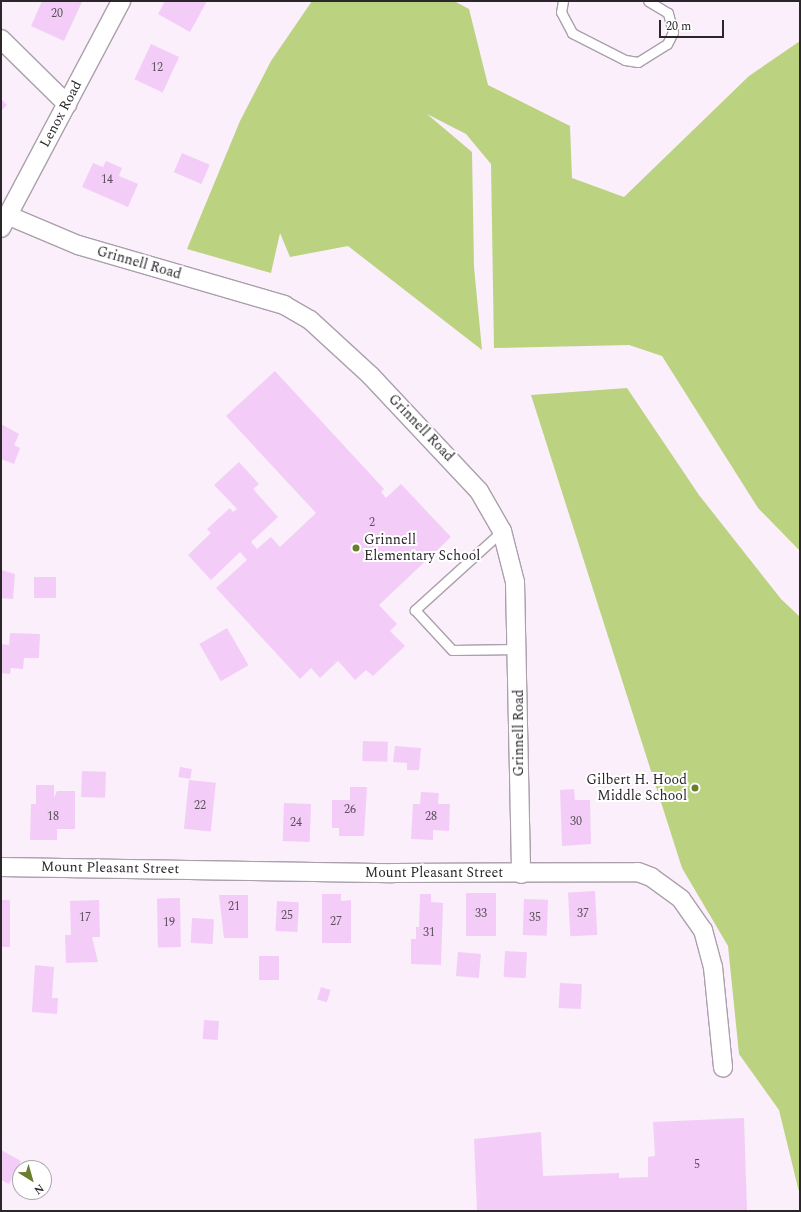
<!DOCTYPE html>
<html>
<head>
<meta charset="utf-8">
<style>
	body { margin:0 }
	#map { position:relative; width:801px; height:1212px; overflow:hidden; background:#faeffb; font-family:Spectral,serif }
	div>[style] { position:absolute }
	.green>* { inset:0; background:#bbd281 }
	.building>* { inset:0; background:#f3cdf7; transform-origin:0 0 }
	.roads { filter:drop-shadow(1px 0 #aaa0ab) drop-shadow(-1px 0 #aaa0ab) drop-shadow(0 1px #aaa0ab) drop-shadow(0 -1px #aaa0ab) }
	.lane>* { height:9px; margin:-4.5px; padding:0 4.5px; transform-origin:4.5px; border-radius:4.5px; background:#fff }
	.street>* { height:18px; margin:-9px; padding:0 9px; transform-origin:9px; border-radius:9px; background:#fff }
	.dots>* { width:11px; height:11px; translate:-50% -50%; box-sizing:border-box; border:2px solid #fff; border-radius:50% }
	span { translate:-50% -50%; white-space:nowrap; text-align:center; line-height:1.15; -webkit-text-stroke:4px #fff; paint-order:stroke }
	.number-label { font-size:12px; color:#5c505d }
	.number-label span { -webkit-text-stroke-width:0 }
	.street-label { font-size:14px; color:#2a262a }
	.poi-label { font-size:14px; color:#2a262a }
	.left { translate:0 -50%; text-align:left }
	.right { translate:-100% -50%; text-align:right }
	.frame { position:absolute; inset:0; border:2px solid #2a262a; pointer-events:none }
	.north { position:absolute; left:12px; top:1160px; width:40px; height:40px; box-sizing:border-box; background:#fff; border:1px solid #aaa8aa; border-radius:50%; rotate:143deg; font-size:11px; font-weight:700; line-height:16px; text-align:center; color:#2a262a }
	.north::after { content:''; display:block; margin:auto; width:14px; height:18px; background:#6b7e2e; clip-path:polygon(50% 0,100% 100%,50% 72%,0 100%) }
	.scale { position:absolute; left:659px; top:20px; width:65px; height:18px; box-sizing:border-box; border:2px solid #2a262a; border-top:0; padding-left:5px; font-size:12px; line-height:14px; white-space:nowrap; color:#2a262a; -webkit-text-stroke:3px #fff; paint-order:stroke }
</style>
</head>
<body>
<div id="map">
	<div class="green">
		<i style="clip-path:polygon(312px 1px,454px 1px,469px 9px,488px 85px,570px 126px,572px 178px,624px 197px,749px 76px,800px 41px,800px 551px,758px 508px,662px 356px,629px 345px,494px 348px,491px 164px,466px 134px,427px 114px,472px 152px,474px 267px,482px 350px,348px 246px,290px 257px,280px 233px,271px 273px,187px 249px,240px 121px,271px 61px)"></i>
		<i style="clip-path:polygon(627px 388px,699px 495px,781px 599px,800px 617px,800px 1196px,779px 1110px,739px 1054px,728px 946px,682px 868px,531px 395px)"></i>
	</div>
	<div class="building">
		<i style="clip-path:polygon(42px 1px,82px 2px,64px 41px,31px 26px)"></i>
		<i style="clip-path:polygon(165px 1px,207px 1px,190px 32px,158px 14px)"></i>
		<i style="left:151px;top:44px;width:31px;height:39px;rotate:25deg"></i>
		<i style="clip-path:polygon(1px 99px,7px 105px,1px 111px)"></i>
		<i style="left:182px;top:153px;width:30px;height:21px;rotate:23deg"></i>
		<i style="clip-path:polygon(106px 161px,122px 168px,119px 176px,138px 184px,128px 207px,82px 187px,93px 163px,103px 167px)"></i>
		<i style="clip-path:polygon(275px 371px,384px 489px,381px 492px,386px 498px,401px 484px,451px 537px,379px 605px,397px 624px,390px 631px,405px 646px,373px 676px,366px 670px,355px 680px,338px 661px,320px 678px,311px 668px,300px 679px,216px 588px,247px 560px,240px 552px,211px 580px,188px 555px,211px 533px,207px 529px,230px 508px,233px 512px,237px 509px,214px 485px,239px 462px,259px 484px,253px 489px,278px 517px,251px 542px,257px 549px,271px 537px,280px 547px,316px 513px,226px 416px)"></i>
		<i style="clip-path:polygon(1px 424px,19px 434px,14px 445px,20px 448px,14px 464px,1px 459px)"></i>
		<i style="clip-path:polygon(1px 570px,15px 574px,13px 599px,1px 598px)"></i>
		<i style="left:34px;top:577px;width:22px;height:21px"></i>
		<i style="left:227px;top:628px;width:43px;height:32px;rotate:60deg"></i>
		<i style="clip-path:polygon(10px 633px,40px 634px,39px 658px,24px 658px,23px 669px,11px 668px,10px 674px,1px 673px,1px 644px,9px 645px)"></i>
		<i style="left:363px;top:741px;width:25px;height:20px;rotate:2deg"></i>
		<i style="clip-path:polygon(395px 746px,421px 748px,419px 770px,407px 770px,407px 763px,393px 762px)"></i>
		<i style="left:180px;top:767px;width:12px;height:10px;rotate:9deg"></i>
		<i style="left:82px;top:771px;width:24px;height:26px;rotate:2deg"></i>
		<i style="left:189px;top:780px;width:27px;height:49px;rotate:6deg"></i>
		<i style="clip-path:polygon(36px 785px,54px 785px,54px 798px,57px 791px,75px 791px,75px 829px,57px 829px,57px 840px,30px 840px,31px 804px,36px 804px)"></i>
		<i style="clip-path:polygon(350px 787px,367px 787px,364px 836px,339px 836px,339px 828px,332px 828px,332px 800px,350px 800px)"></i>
		<i style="clip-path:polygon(574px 789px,575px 800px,590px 800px,591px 844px,562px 846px,560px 790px)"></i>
		<i style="clip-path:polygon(421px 792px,439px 793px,438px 804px,450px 804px,449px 831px,433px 830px,433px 840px,411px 839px,413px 804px,420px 804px)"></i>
		<i style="left:284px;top:803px;width:27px;height:38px;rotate:2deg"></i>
		<i style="left:595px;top:891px;width:44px;height:27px;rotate:87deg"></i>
		<i style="left:466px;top:893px;width:30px;height:43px"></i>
		<i style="clip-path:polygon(322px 894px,341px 894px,341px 901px,351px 900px,351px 943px,322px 943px)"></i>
		<i style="clip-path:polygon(420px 894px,431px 894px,431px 902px,443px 903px,441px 965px,411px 964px,411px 939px,416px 939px,416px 927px,419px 927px)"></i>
		<i style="clip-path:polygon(219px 895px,248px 895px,248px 938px,224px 938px)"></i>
		<i style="left:180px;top:898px;width:49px;height:23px;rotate:89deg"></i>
		<i style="left:524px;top:899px;width:24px;height:36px;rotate:2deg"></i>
		<i style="left:1px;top:900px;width:9px;height:47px"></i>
		<i style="clip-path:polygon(99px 900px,100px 937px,92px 937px,98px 962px,66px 963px,65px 935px,71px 935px,70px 901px)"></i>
		<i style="left:277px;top:901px;width:22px;height:30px;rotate:3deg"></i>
		<i style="left:192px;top:918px;width:22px;height:25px;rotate:3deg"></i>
		<i style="left:505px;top:951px;width:22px;height:26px;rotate:3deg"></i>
		<i style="left:458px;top:952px;width:23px;height:24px;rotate:5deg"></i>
		<i style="left:279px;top:956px;width:24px;height:20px;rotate:90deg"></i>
		<i style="clip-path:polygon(35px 965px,54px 967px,52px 998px,58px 998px,57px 1014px,32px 1012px)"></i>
		<i style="left:560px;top:983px;width:22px;height:25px;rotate:3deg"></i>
		<i style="left:321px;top:987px;width:10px;height:13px;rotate:17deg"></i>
		<i style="left:204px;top:1020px;width:15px;height:19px;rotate:4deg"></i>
		<i style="clip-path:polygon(744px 1118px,747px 1211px,477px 1211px,474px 1139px,541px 1132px,543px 1176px,619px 1173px,619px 1178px,648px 1177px,648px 1157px,655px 1156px,653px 1122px)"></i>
		<i style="clip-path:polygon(1px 1150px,21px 1161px,9px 1184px,1px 1180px)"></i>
	</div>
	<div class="roads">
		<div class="lane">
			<i style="left:563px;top:1px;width:11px;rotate:100deg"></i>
			<i style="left:561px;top:12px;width:24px;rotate:62deg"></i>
			<i style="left:572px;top:33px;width:59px;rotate:27deg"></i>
			<i style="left:625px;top:60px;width:13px;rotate:9deg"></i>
			<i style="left:638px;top:62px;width:34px;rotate:-32deg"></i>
			<i style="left:667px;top:44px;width:13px;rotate:-63deg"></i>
			<i style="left:673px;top:32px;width:20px;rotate:-105deg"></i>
			<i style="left:668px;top:13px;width:23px;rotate:-149deg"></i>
			<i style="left:502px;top:531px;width:118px;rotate:137.8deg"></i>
			<i style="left:415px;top:610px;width:54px;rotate:47.2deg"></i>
			<i style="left:452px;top:650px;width:66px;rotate:-0.9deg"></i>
		</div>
		<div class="street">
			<i style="left:1px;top:39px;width:93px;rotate:44.6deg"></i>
			<i style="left:7px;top:215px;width:77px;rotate:22.9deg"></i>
			<i style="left:78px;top:245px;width:215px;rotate:16.2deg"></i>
			<i style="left:284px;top:305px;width:30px;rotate:30deg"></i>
			<i style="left:310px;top:320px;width:81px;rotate:42.5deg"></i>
			<i style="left:370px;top:375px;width:159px;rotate:46.8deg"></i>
			<i style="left:479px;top:491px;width:46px;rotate:60.1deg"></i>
			<i style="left:502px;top:531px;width:53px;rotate:75.7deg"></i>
			<i style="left:515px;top:582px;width:292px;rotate:88.8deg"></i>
			<i style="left:1px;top:228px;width:257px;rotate:-62.1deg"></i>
			<i style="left:1px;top:867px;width:392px;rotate:0.9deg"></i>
			<i style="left:393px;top:873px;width:245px;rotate:-0.2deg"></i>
			<i style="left:638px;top:872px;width:14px;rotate:21deg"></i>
			<i style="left:651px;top:877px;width:37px;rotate:36deg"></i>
			<i style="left:681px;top:899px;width:38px;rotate:55deg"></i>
			<i style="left:703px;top:930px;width:38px;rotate:75deg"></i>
			<i style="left:713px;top:967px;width:101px;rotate:84.3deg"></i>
		</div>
	</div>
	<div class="dots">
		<i style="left:356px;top:548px;background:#6b7e2e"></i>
		<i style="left:695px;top:788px;background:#6b7e2e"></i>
	</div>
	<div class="number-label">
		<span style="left:57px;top:14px">20</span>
		<span style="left:157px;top:68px">12</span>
		<span style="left:107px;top:180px">14</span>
		<span style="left:372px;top:523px">2</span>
		<span style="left:200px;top:806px">22</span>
		<span style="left:350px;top:810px">26</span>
		<span style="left:53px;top:817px">18</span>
		<span style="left:431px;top:817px">28</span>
		<span style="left:576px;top:822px">30</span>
		<span style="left:296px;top:823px">24</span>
		<span style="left:234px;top:907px">21</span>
		<span style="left:481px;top:914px">33</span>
		<span style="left:583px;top:914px">37</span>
		<span style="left:287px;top:916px">25</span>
		<span style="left:85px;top:918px">17</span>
		<span style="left:535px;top:918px">35</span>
		<span style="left:336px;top:922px">27</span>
		<span style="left:169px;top:923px">19</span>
		<span style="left:429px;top:933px">31</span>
		<span style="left:697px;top:1165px">5</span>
	</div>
	<div class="street-label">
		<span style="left:61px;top:114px;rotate:-62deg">Lenox Road</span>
		<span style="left:139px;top:263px;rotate:16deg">Grinnell Road</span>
		<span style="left:421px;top:428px;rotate:46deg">Grinnell Road</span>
		<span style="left:519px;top:733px;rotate:-90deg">Grinnell Road</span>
		<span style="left:110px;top:868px;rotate:1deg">Mount Pleasant Street</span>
		<span style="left:434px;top:873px">Mount Pleasant Street</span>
	</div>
	<div class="poi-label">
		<span class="left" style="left:364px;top:548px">Grinnell<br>Elementary School</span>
		<span class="right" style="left:687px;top:788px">Gilbert H. Hood<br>Middle School</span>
	</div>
	<div class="frame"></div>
	<div class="north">N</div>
	<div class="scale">20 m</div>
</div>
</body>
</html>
